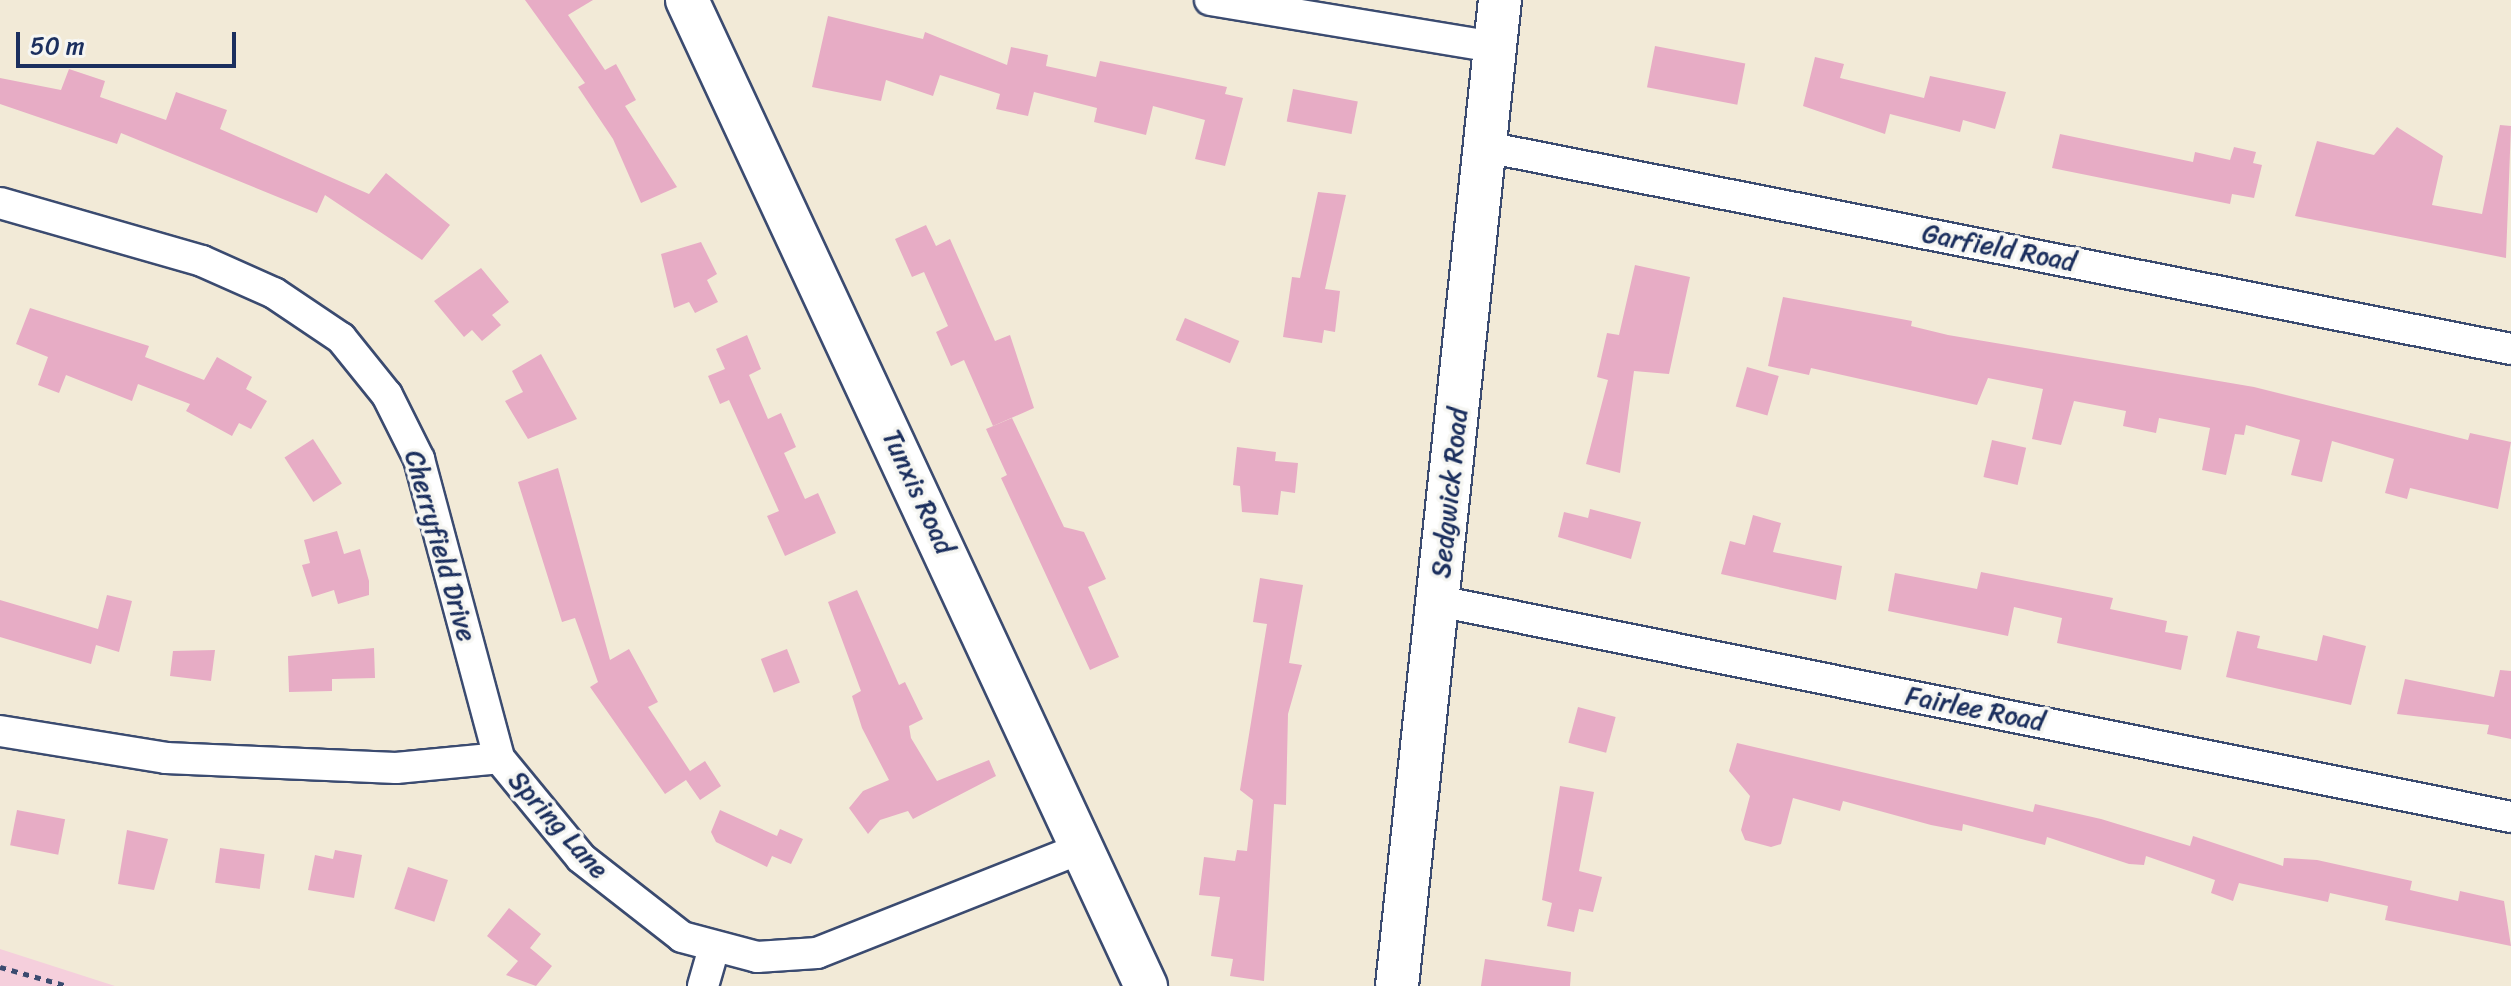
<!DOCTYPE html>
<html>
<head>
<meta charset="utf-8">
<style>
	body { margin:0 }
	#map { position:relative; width:2511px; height:986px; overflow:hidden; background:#f2ead7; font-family:Sriracha,sans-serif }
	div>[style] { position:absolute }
	.built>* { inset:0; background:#f5cfdc }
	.building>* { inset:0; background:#e7acc5; transform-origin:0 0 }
	.path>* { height:5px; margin-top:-2.5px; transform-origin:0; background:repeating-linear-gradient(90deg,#3b4b70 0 6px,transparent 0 12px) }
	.roads { filter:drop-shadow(2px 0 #3b4b70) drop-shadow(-2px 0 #3b4b70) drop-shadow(0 2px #3b4b70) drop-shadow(0 -2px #3b4b70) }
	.street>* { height:30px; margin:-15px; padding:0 15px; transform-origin:15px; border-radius:15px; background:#fff }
	.secondary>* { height:42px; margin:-21px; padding:0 21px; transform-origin:21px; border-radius:21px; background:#fff }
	span { translate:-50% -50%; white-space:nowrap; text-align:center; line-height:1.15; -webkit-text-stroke:7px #f6f6f2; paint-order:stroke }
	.street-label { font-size:26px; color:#1b2f5e }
	.scale { position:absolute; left:16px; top:32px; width:220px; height:36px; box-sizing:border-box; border:4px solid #1b2f5e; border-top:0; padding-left:10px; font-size:24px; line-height:28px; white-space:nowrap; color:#1b2f5e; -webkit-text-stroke:6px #f6f6f2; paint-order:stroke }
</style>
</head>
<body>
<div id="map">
	<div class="built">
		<i style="clip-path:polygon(0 949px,115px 986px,0 986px)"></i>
	</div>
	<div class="building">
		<i style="clip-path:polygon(525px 0,593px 0,568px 15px,605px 70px,616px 64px,636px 100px,625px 106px,677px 187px,641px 203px,613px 139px,578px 87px,585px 83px)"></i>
		<i style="clip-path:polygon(828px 16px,923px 39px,925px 32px,1007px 65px,1011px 47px,1048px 55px,1046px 66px,1096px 77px,1100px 61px,1227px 87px,1225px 94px,1243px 98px,1225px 166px,1195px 159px,1205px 120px,1153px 106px,1146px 135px,1094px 122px,1097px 108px,1034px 92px,1028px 116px,996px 109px,1000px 94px,940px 75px,933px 96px,886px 80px,881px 101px,812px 87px)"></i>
		<i style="left:1655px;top:46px;width:92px;height:42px;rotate:11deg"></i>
		<i style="clip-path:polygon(1815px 57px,1844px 64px,1840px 78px,1924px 98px,1930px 76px,2006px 92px,1995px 129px,1963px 120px,1960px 132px,1890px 114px,1885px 134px,1803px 106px)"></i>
		<i style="clip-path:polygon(69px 69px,105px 81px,100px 97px,166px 120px,176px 92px,227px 110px,220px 129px,369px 194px,386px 173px,450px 225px,422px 260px,325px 195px,317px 213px,121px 133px,117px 144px,0 104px,0 78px,61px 90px)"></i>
		<i style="left:1293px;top:89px;width:66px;height:33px;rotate:11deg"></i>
		<i style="clip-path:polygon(2500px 125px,2511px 126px,2506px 258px,2295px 216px,2317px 141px,2374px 155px,2397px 127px,2443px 156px,2432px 205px,2482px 214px)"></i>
		<i style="clip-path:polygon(2060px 134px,2193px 162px,2195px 152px,2230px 160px,2234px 147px,2256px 152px,2253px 163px,2262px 165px,2254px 198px,2232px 194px,2230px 204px,2052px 168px)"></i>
		<i style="clip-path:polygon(1318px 192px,1346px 195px,1325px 289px,1340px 291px,1335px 332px,1324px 330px,1322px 343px,1283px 337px,1292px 277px,1300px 278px)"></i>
		<i style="clip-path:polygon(926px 225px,936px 246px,950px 239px,995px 341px,1010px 335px,1034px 408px,993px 426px,964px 360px,951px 366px,936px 332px,948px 326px,924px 272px,912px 277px,895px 239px)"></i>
		<i style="clip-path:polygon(701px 242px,717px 274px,707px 280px,718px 302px,695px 313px,689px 302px,674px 308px,661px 254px)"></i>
		<i style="clip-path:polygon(1635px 265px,1690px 277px,1669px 374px,1634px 371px,1620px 473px,1586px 464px,1608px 380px,1597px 377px,1607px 333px,1619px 335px)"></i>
		<i style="clip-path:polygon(481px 268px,509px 302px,492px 315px,501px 325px,482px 341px,472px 330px,464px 337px,434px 301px)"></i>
		<i style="clip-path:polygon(1783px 297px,1912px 321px,1911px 326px,1948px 335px,2254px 387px,2468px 440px,2470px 433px,2511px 442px,2498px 509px,2410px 488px,2407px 499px,2385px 493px,2394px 459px,2332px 441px,2322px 482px,2291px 475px,2300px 440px,2246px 425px,2244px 435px,2235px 434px,2226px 475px,2202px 470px,2210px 428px,2159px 418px,2156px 433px,2123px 426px,2126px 411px,2074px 401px,2061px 445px,2032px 439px,2043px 389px,1988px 378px,1977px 405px,1811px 368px,1809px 375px,1768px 366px)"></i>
		<i style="clip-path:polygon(30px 308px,149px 346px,145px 357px,204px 380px,217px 357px,252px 377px,246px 389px,267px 401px,251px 429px,239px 423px,232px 436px,186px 411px,190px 404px,138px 384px,132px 401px,66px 375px,59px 393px,38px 385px,48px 357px,16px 344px)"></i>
		<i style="left:1185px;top:318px;width:59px;height:24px;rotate:23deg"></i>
		<i style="clip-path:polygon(747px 335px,761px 369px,749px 375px,768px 419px,781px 413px,796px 447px,784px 453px,805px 499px,818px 493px,836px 533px,785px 556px,767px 516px,779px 511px,729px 400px,720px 404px,708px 376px,725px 369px,716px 349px)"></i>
		<i style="clip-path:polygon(541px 354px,577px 419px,528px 439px,505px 401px,523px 392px,512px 371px)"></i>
		<i style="left:1747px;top:367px;width:33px;height:41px;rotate:16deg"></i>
		<i style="clip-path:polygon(1012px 418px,1064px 527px,1084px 532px,1106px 579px,1088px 587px,1119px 657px,1090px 670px,1001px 478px,1007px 475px,986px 429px)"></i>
		<i style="left:313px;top:439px;width:53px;height:34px;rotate:57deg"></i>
		<i style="left:1992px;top:440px;width:35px;height:38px;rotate:13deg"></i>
		<i style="clip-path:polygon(1237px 447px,1276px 452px,1275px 461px,1298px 463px,1295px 493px,1281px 491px,1278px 515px,1242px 512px,1240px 486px,1233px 485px)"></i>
		<i style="clip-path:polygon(558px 468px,610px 660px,629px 649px,658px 702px,648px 707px,690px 771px,705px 761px,721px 786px,700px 800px,686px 780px,665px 794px,590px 687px,598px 682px,575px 618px,562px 622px,518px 482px)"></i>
		<i style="clip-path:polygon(1590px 509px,1641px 522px,1631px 559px,1558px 537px,1564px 512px,1588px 518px)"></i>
		<i style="clip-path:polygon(1753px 515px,1781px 523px,1773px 552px,1842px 566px,1836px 600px,1721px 574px,1730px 541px,1745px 545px)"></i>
		<i style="clip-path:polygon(337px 531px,344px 554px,360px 549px,369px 581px,369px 595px,338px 604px,334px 590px,312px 597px,302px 565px,310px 563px,304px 540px)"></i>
		<i style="clip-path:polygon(1981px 572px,2113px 598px,2110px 609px,2167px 621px,2165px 632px,2188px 636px,2181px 670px,2057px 643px,2062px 618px,2014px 607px,2008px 636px,1888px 611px,1895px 573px,1977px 589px)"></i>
		<i style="clip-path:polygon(1260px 578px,1303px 585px,1289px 663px,1302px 665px,1288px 714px,1286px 805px,1274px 804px,1264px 981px,1230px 976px,1233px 959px,1211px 956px,1220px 897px,1199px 895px,1204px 857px,1235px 861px,1237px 850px,1247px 851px,1253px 800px,1240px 790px,1267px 624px,1253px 622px)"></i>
		<i style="clip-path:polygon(857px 590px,899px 685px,905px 682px,923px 719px,909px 726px,911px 738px,937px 781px,989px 760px,996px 776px,913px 819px,908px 811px,880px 820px,868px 834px,849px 808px,863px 791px,889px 780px,862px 728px,852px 696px,861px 691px,828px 602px)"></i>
		<i style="clip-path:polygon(107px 595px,132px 601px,119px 652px,96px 645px,91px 664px,0 637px,0 600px,98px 629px)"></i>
		<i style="clip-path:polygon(2237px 631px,2260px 636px,2257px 648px,2317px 661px,2323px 635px,2366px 646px,2351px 705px,2226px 677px)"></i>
		<i style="clip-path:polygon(374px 648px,375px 678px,332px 679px,332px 691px,289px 692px,288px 656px)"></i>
		<i style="left:787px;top:649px;width:36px;height:28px;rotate:69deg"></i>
		<i style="clip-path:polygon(215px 650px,211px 681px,170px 676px,173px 651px)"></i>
		<i style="clip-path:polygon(2500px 670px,2511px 671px,2511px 739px,2487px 734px,2489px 725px,2397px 714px,2405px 679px,2494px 697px)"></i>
		<i style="left:1578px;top:707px;width:39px;height:37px;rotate:15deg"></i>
		<i style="clip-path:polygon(1737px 743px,2033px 812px,2035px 804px,2101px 819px,2190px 846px,2193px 836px,2283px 866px,2284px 858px,2317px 860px,2412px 881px,2410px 890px,2458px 901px,2460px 891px,2504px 901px,2511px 946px,2385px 920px,2388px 906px,2330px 893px,2328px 902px,2239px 883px,2233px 901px,2211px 893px,2215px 880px,2146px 856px,2144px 865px,2129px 864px,2047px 837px,2045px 845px,1963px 824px,1962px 831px,1931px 825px,1843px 801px,1840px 811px,1793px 798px,1781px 844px,1771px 847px,1745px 840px,1741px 830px,1750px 796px,1729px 771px)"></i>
		<i style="clip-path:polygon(1560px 786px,1594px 792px,1579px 871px,1602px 877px,1593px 912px,1579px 909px,1574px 932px,1547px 926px,1552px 903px,1542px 900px)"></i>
		<i style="left:17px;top:810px;width:49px;height:36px;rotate:11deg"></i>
		<i style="clip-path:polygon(720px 810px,777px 836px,780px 829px,803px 839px,791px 864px,772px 856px,767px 867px,716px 842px,711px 832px)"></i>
		<i style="clip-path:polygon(127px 830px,168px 839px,154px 890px,118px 884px)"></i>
		<i style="left:220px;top:848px;width:45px;height:35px;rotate:8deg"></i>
		<i style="clip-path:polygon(335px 850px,362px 855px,354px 898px,308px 890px,315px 855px,333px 859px)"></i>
		<i style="left:408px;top:867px;width:42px;height:44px;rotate:18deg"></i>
		<i style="clip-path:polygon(509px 908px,541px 934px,530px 948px,552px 966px,536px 986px,506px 975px,518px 961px,487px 936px)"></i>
		<i style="clip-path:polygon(1485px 959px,1571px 972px,1570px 986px,1481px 986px)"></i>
	</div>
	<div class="path">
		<i style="left:0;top:967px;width:71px;rotate:15.6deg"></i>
	</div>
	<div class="roads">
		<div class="street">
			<i style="left:1210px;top:0;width:289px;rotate:9.4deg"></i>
			<i style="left:1486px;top:147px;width:1045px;rotate:11.15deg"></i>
			<i style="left:0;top:203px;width:210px;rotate:16deg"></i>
			<i style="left:202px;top:261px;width:79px;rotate:24deg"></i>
			<i style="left:274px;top:293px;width:81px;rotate:33.9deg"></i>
			<i style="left:341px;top:338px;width:73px;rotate:51.1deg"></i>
			<i style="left:387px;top:395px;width:72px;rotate:63.4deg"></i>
			<i style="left:419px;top:459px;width:310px;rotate:75deg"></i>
			<i style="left:499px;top:758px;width:129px;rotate:50.6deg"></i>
			<i style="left:581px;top:858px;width:128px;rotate:38deg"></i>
			<i style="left:682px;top:937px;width:78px;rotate:14.9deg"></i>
			<i style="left:757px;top:957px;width:60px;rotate:-3.8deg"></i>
			<i style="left:817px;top:953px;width:285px;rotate:-21.6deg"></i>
			<i style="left:1438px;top:601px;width:1095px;rotate:11.38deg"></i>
			<i style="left:0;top:731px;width:168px;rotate:9.2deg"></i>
			<i style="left:166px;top:758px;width:230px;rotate:2.5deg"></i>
			<i style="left:396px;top:768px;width:103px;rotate:-5.5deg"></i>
			<i style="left:703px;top:986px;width:40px;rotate:-74deg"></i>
		</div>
		<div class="secondary">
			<i style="left:687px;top:0;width:1088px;rotate:65.04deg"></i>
			<i style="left:1397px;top:986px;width:991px;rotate:-84.04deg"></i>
		</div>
	</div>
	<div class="street-label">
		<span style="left:1999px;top:248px;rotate:11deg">Garfield Road</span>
		<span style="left:918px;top:492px;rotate:65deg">Tunxis Road</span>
		<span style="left:1450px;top:493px;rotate:-84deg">Sedgwick Road</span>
		<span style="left:440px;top:546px;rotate:74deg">Cherryfield Drive</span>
		<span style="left:1975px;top:709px;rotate:11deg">Fairlee Road</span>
		<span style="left:558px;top:825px;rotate:48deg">Spring Lane</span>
	</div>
	<div class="scale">50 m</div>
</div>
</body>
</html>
